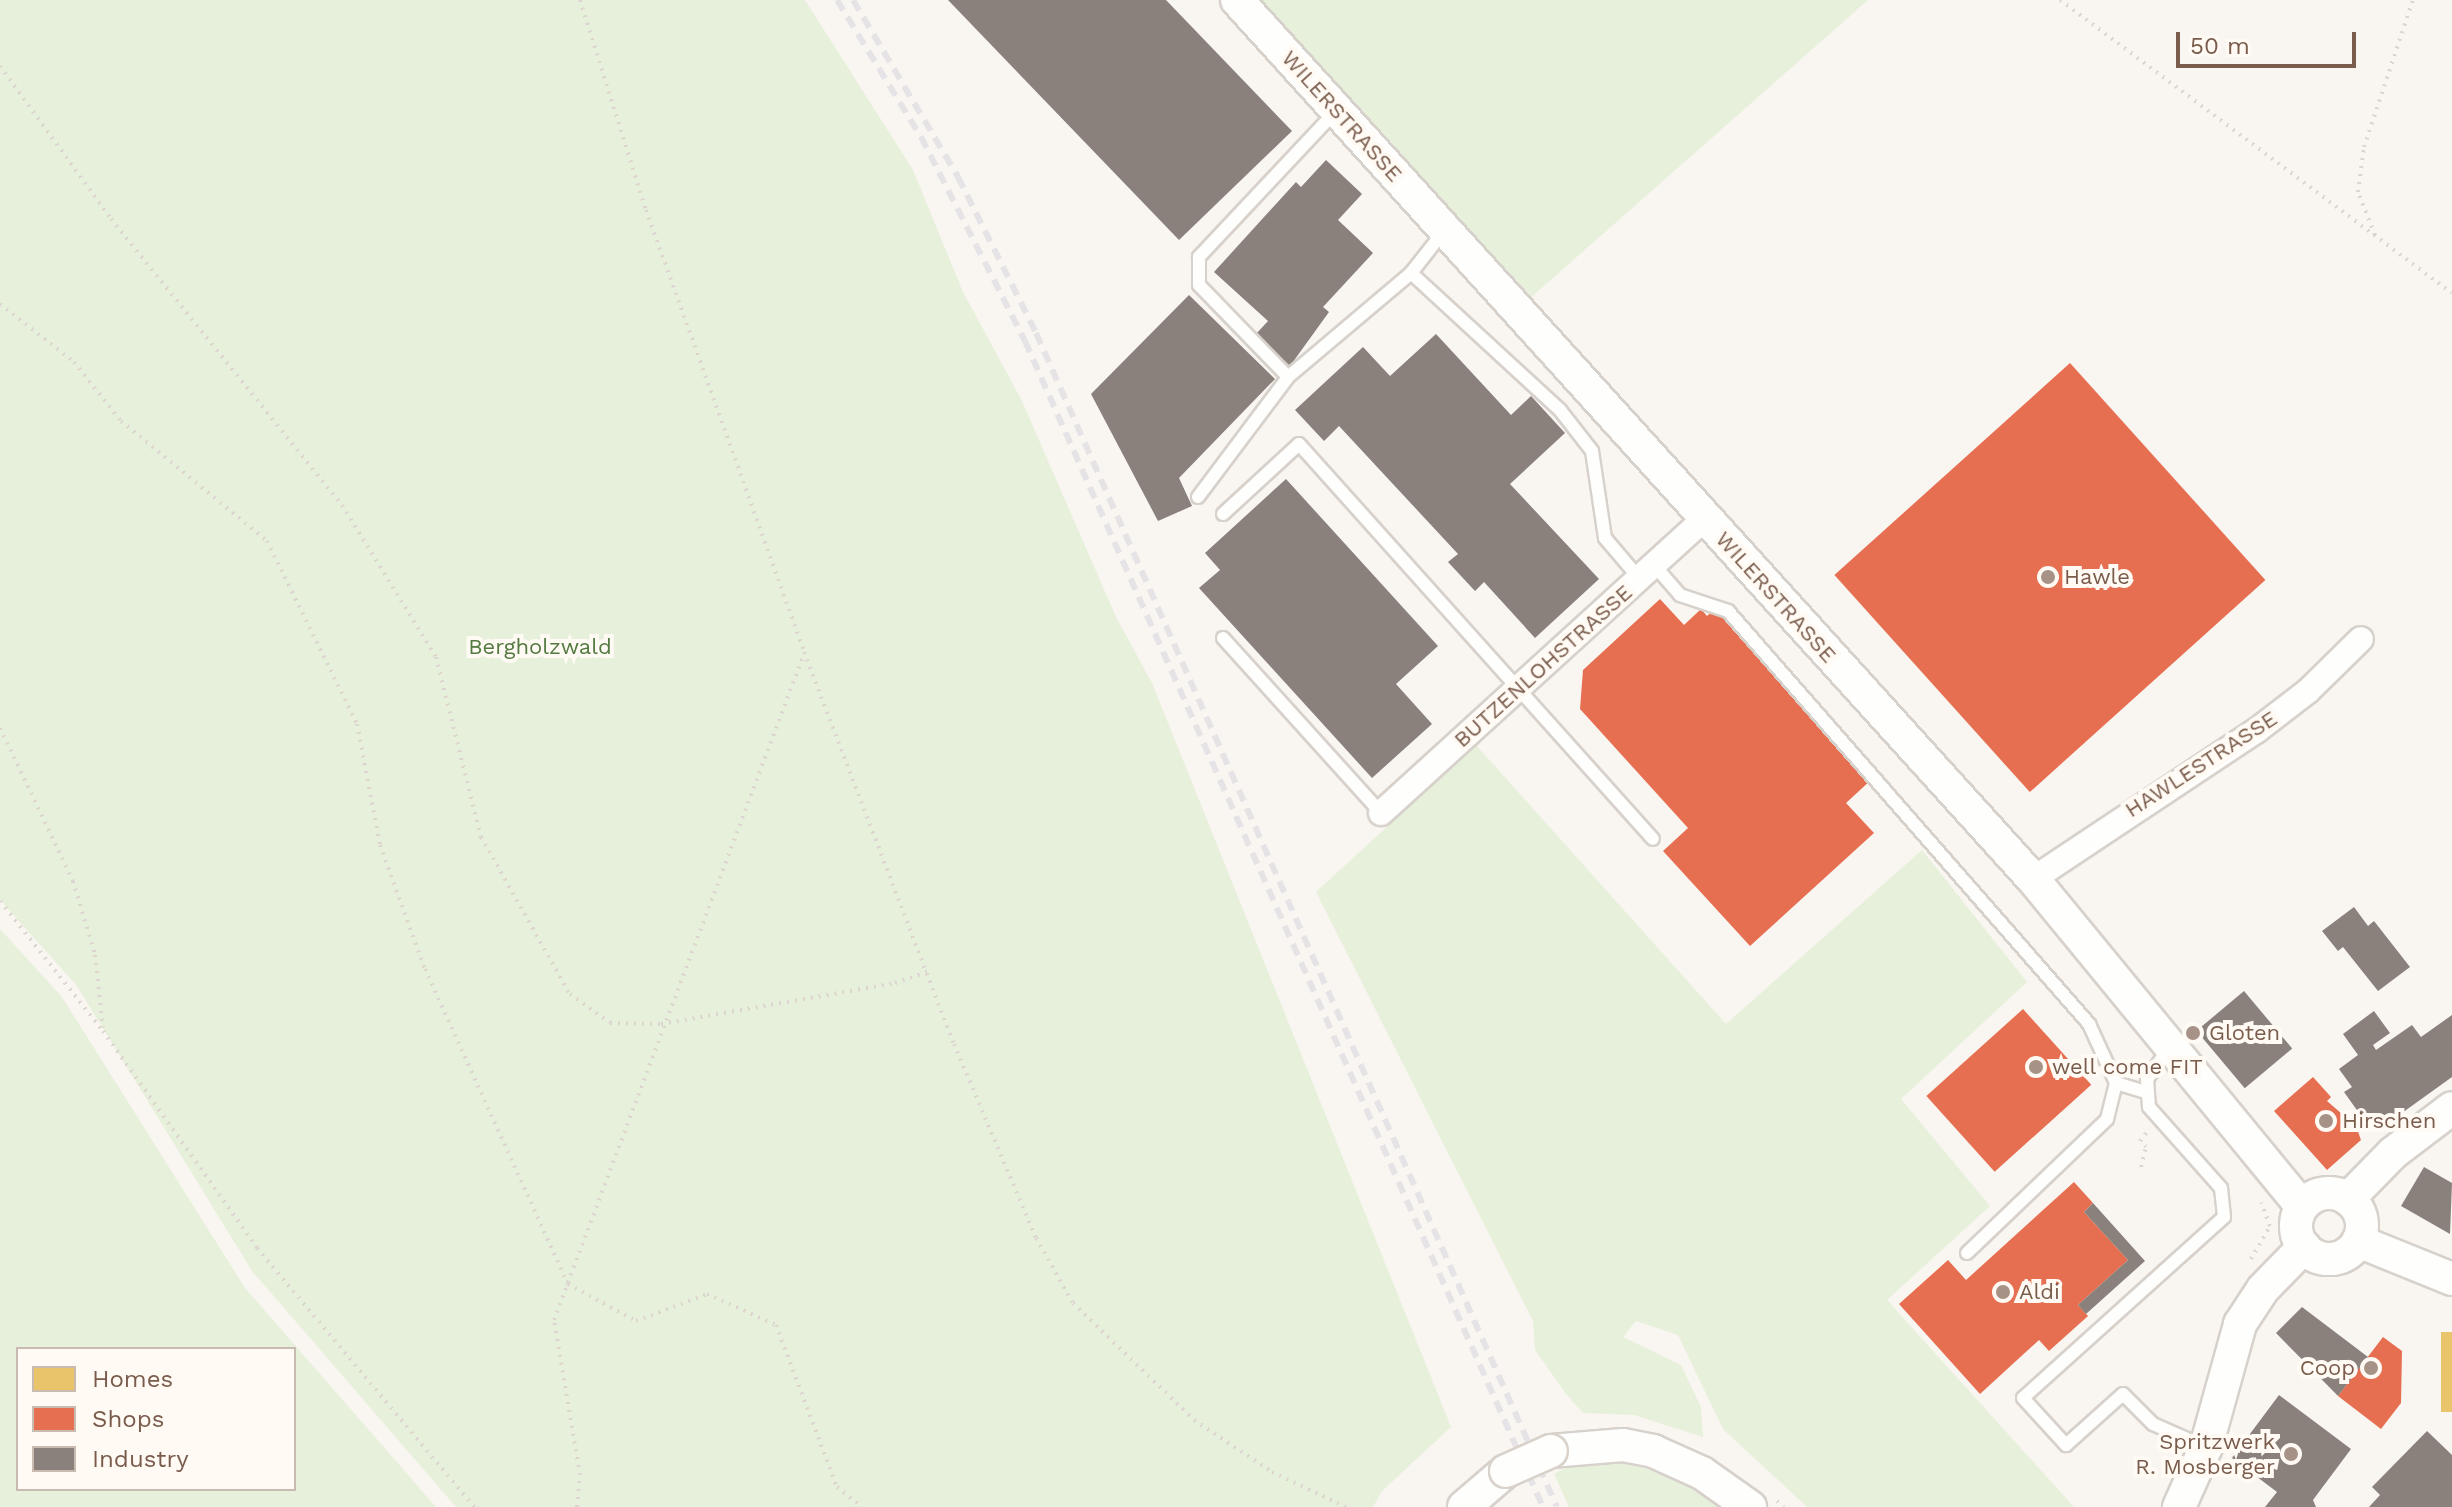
<!DOCTYPE html>
<html>
<head>
<meta charset="utf-8">
<style>
	body { margin:0 }
	#map { position:relative; width:2452px; height:1507px; overflow:hidden; background:#f9f5f0; font-family:"Work Sans",sans-serif }
	div>[style] { position:absolute }
	.green>* { inset:0; background:#e7f0db }
	.homes>* { inset:0; background:#e9c46a; transform-origin:0 0 }
	.shops>* { inset:0; background:#e76f51; transform-origin:0 0 }
	.industry>* { inset:0; background:#8a817c; transform-origin:0 0 }
	.path>* { height:4px; margin-top:-2px; transform-origin:0; background:repeating-linear-gradient(90deg,#dcd5d0 0 2px,transparent 0 8px) }
	.roads { filter:drop-shadow(2px 0 #d7d1cb) drop-shadow(-2px 0 #d7d1cb) drop-shadow(0 2px #d7d1cb) drop-shadow(0 -2px #d7d1cb) }
	.lane>* { height:12px; margin:-6px; padding:0 6px; transform-origin:6px; border-radius:6px; background:#fefefd }
	.street>* { height:24px; margin:-12px; padding:0 12px; transform-origin:12px; border-radius:12px; background:#fefefd }
	.secondary>* { height:32px; margin:-16px; padding:0 16px; transform-origin:16px; border-radius:16px; background:#fefefd }
	.secondary>.ring { margin:-16px; padding:0; box-sizing:content-box; background:none; border:32px solid #fefefd; border-radius:50% }
	.rail>* { height:6px; margin-top:-3px; transform-origin:0; background:repeating-linear-gradient(90deg,#e6e3e7 0 12px,transparent 0 20px) }
	.bridges { filter:drop-shadow(2px 0 #d9d2cb) drop-shadow(-2px 0 #d9d2cb) drop-shadow(0 2px #d9d2cb) drop-shadow(0 -2px #d9d2cb) }
	.secondary-bridge>* { height:32px; margin:-16px; padding:0 16px; transform-origin:16px; border-radius:16px; background:#fefefd }
	.dots>* { width:22px; height:22px; translate:-50% -50%; box-sizing:border-box; border:4px solid #fffaf3; border-radius:50% }
	span { translate:-50% -50%; white-space:nowrap; text-align:center; line-height:1.15; -webkit-text-stroke:8px #fffaf3; paint-order:stroke }
	.street-label { font-size:22px; color:#7a5c4d }
	.poi-label { font-size:22px; color:#7a5c4d }
	.left { translate:0 -50%; text-align:left }
	.right { translate:-100% -50%; text-align:right }
	.park-label { font-size:22px; color:#537a41 }
	.legend { position:absolute; left:16px; top:1347px; width:280px; height:144px; box-sizing:border-box; background:#fffaf3; border:2px solid #cabbb1; margin:0; padding:10px 14px; list-style:none; font-size:24px; color:#7a5c4d }
	.legend li { display:flex; align-items:center; gap:16px; height:40px }
	.legend b { width:40px; border:2px solid #cabbb1 }
	.scale { position:absolute; left:2176px; top:32px; width:180px; height:36px; box-sizing:border-box; border:4px solid #7a5c4d; border-top:0; padding-left:10px; font-size:24px; line-height:28px; white-space:nowrap; color:#7a5c4d; -webkit-text-stroke:6px #fffaf3; paint-order:stroke }
</style>
</head>
<body>
<div id="map">
	<div class="green">
		<i style="clip-path:polygon(0 0,805px 0,913px 170px,963px 292px,1022px 401px,1116px 617px,1152px 683px,1451px 1427px,1382px 1491px,1373px 1507px,456px 1507px,252px 1271px,77px 986px,0 900px)"></i>
		<i style="clip-path:polygon(1253px 0,1868px 0,1528px 300px,1388px 138px)"></i>
		<i style="clip-path:polygon(1476px 745px,1726px 1024px,1922px 850px,2027px 982px,1901px 1099px,1990px 1206px,1887px 1300px,2074px 1507px,1807px 1507px,1723px 1429px,1678px 1335px,1636px 1321px,1623px 1337px,1681px 1365px,1701px 1407px,1703px 1437px,1634px 1415px,1583px 1413px,1566px 1394px,1535px 1350px,1533px 1321px,1316px 892px)"></i>
		<i style="clip-path:polygon(evenodd,0 929px,62px 997px,245px 1288px,436px 1507px,0 1507px,0 929px,18px 1349px,294px 1349px,294px 1489px,18px 1489px,18px 1349px)"></i>
		<i style="clip-path:polygon(1578px 1461px,1630px 1463px,1708px 1491px,1728px 1507px,1569px 1507px,1554px 1474px)"></i>
	</div>
	<div class="homes">
		<i style="left:2441px;top:1332px;width:11px;height:80px"></i>
	</div>
	<div class="shops">
		<i style="left:2070px;top:363px;width:292px;height:317px;rotate:48deg"></i>
		<i style="clip-path:polygon(1660px 599px,1684px 625px,1701px 609px,1707px 616px,1716px 608px,1872px 779px,1846px 803px,1874px 833px,1750px 946px,1663px 851px,1688px 828px,1580px 709px,1583px 670px)"></i>
		<i style="left:2023px;top:1009px;width:102px;height:130px;rotate:48deg"></i>
		<i style="clip-path:polygon(2313px 1077px,2331px 1097px,2327px 1101px,2356px 1126px,2361px 1140px,2327px 1170px,2274px 1111px)"></i>
		<i style="clip-path:polygon(2074px 1182px,2093px 1203px,2084px 1212px,2128px 1260px,2078px 1305px,2088px 1316px,2049px 1351px,2039px 1340px,1980px 1394px,1899px 1304px,1948px 1260px,1966px 1280px)"></i>
		<i style="clip-path:polygon(2383px 1337px,2402px 1351px,2401px 1403px,2381px 1429px,2338px 1396px)"></i>
	</div>
	<div class="industry">
		<i style="clip-path:polygon(948px 0,1166px 0,1292px 131px,1179px 240px)"></i>
		<i style="clip-path:polygon(1326px 160px,1362px 194px,1338px 220px,1373px 253px,1323px 307px,1329px 312px,1290px 366px,1256px 334px,1268px 321px,1214px 272px,1296px 182px,1301px 187px)"></i>
		<i style="clip-path:polygon(1189px 295px,1275px 379px,1179px 478px,1192px 506px,1158px 521px,1091px 394px)"></i>
		<i style="clip-path:polygon(1436px 334px,1511px 415px,1531px 396px,1565px 433px,1510px 484px,1599px 579px,1535px 638px,1484px 582px,1475px 591px,1448px 562px,1458px 554px,1339px 426px,1324px 441px,1295px 410px,1363px 347px,1390px 376px)"></i>
		<i style="clip-path:polygon(1286px 479px,1438px 646px,1396px 684px,1432px 724px,1372px 778px,1199px 588px,1220px 570px,1205px 553px)"></i>
		<i style="clip-path:polygon(2354px 907px,2368px 926px,2374px 921px,2410px 967px,2378px 991px,2343px 947px,2338px 951px,2322px 931px)"></i>
		<i style="left:2244px;top:991px;width:75px;height:62px;rotate:50deg"></i>
		<i style="clip-path:polygon(2374px 1011px,2390px 1033px,2373px 1045px,2376px 1050px,2412px 1025px,2421px 1037px,2452px 1015px,2452px 1077px,2381px 1128px,2376px 1121px,2369px 1127px,2344px 1092px,2352px 1087px,2339px 1069px,2358px 1055px,2343px 1034px)"></i>
		<i style="clip-path:polygon(2424px 1167px,2452px 1183px,2450px 1234px,2401px 1206px)"></i>
		<i style="clip-path:polygon(2093px 1203px,2145px 1261px,2086px 1314px,2078px 1305px,2128px 1260px,2084px 1212px)"></i>
		<i style="clip-path:polygon(2302px 1307px,2368px 1357px,2338px 1396px,2276px 1333px)"></i>
		<i style="clip-path:polygon(2279px 1395px,2351px 1449px,2313px 1500px,2316px 1507px,2265px 1507px,2277px 1492px,2232px 1458px)"></i>
		<i style="clip-path:polygon(2427px 1431px,2452px 1455px,2452px 1507px,2369px 1507px,2380px 1495px,2372px 1487px)"></i>
	</div>
	<div class="path">
		<i style="left:580px;top:0;width:220px;rotate:72.6deg"></i>
		<i style="left:646px;top:210px;width:469px;rotate:70.3deg"></i>
		<i style="left:804px;top:652px;width:420px;rotate:69.1deg"></i>
		<i style="left:954px;top:1044px;width:211px;rotate:67.1deg"></i>
		<i style="left:1036px;top:1238px;width:75px;rotate:60.4deg"></i>
		<i style="left:1073px;top:1303px;width:168px;rotate:44deg"></i>
		<i style="left:1194px;top:1420px;width:94px;rotate:33.7deg"></i>
		<i style="left:1272px;top:1472px;width:82px;rotate:25.3deg"></i>
		<i style="left:2060px;top:0;width:489px;rotate:36.8deg"></i>
		<i style="left:0;top:66px;width:189px;rotate:54deg"></i>
		<i style="left:111px;top:219px;width:368px;rotate:51.1deg"></i>
		<i style="left:342px;top:505px;width:179px;rotate:58.3deg"></i>
		<i style="left:436px;top:657px;width:186px;rotate:76deg"></i>
		<i style="left:481px;top:837px;width:180px;rotate:60.5deg"></i>
		<i style="left:570px;top:994px;width:49px;rotate:35.9deg"></i>
		<i style="left:610px;top:1023px;width:51px;rotate:1.1deg"></i>
		<i style="left:661px;top:1024px;width:238px;rotate:-9.9deg"></i>
		<i style="left:895px;top:983px;width:37px;rotate:-19deg"></i>
		<i style="left:2375px;top:235px;width:46px;rotate:-111.6deg"></i>
		<i style="left:2358px;top:192px;width:45px;rotate:-82.4deg"></i>
		<i style="left:2364px;top:147px;width:155px;rotate:-71.6deg"></i>
		<i style="left:0;top:304px;width:94px;rotate:38.1deg"></i>
		<i style="left:74px;top:362px;width:75px;rotate:51.5deg"></i>
		<i style="left:121px;top:421px;width:189px;rotate:39.4deg"></i>
		<i style="left:267px;top:541px;width:204px;rotate:63.8deg"></i>
		<i style="left:357px;top:724px;width:123px;rotate:79.2deg"></i>
		<i style="left:380px;top:845px;width:132px;rotate:70.1deg"></i>
		<i style="left:425px;top:969px;width:346px;rotate:65.6deg"></i>
		<i style="left:568px;top:1284px;width:77px;rotate:28.6deg"></i>
		<i style="left:636px;top:1321px;width:76px;rotate:-20.8deg"></i>
		<i style="left:707px;top:1294px;width:76px;rotate:24.2deg"></i>
		<i style="left:776px;top:1325px;width:173px;rotate:69.4deg"></i>
		<i style="left:837px;top:1487px;width:32px;rotate:39deg"></i>
		<i style="left:0;top:728px;width:170px;rotate:64.5deg"></i>
		<i style="left:73px;top:881px;width:77px;rotate:73.4deg"></i>
		<i style="left:95px;top:955px;width:73px;rotate:83.7deg"></i>
		<i style="left:0;top:901px;width:166px;rotate:51.6deg"></i>
		<i style="left:103px;top:1031px;width:266px;rotate:54.6deg"></i>
		<i style="left:257px;top:1248px;width:338px;rotate:50deg"></i>
		<i style="left:2141px;top:1167px;width:21px;rotate:-76deg"></i>
		<i style="left:2146px;top:1147px;width:8px;rotate:-135deg"></i>
		<i style="left:2140px;top:1141px;width:11px;rotate:-52deg"></i>
		<i style="left:2251px;top:1259px;width:38px;rotate:-60deg"></i>
		<i style="left:2270px;top:1226px;width:25px;rotate:-111deg"></i>
		<i style="left:1777px;top:1501px;width:9px;rotate:41deg"></i>
		<i style="left:577px;top:1507px;width:32px;rotate:-85deg"></i>
		<i style="left:580px;top:1475px;width:157px;rotate:-99.5deg"></i>
		<i style="left:554px;top:1320px;width:711px;rotate:-69.43deg"></i>
	</div>
	<div class="roads">
		<div class="lane">
			<i style="left:1335px;top:112px;width:199px;rotate:133.2deg"></i>
			<i style="left:1199px;top:257px;width:28px;rotate:90deg"></i>
			<i style="left:1199px;top:285px;width:128px;rotate:45.9deg"></i>
			<i style="left:1288px;top:377px;width:161px;rotate:-40.2deg"></i>
			<i style="left:1411px;top:273px;width:53px;rotate:-51.8deg"></i>
			<i style="left:1411px;top:273px;width:202px;rotate:42.6deg"></i>
			<i style="left:1560px;top:410px;width:52px;rotate:52deg"></i>
			<i style="left:1592px;top:451px;width:88px;rotate:81.5deg"></i>
			<i style="left:1605px;top:538px;width:52px;rotate:49.6deg"></i>
			<i style="left:1198px;top:497px;width:150px;rotate:-53.1deg"></i>
			<i style="left:1223px;top:514px;width:103px;rotate:-42.6deg"></i>
			<i style="left:1299px;top:444px;width:530px;rotate:48.13deg"></i>
			<i style="left:1654px;top:565px;width:40px;rotate:49deg"></i>
			<i style="left:1680px;top:595px;width:51px;rotate:18.4deg"></i>
			<i style="left:1728px;top:611px;width:549px;rotate:48.84deg"></i>
			<i style="left:2089px;top:1024px;width:65px;rotate:65.4deg"></i>
			<i style="left:2116px;top:1083px;width:31px;rotate:17deg"></i>
			<i style="left:1223px;top:638px;width:236px;rotate:47.9deg"></i>
			<i style="left:2169px;top:1048px;width:38px;rotate:125deg"></i>
			<i style="left:2147px;top:1079px;width:28px;rotate:86deg"></i>
			<i style="left:2149px;top:1107px;width:108px;rotate:48.4deg"></i>
			<i style="left:2221px;top:1188px;width:29px;rotate:84deg"></i>
			<i style="left:2224px;top:1217px;width:270px;rotate:138deg"></i>
			<i style="left:2023px;top:1398px;width:64px;rotate:47.5deg"></i>
			<i style="left:2066px;top:1445px;width:76px;rotate:-41.8deg"></i>
			<i style="left:2123px;top:1394px;width:42px;rotate:45deg"></i>
			<i style="left:2153px;top:1424px;width:57px;rotate:23.9deg"></i>
			<i style="left:1967px;top:1253px;width:194px;rotate:-43.7deg"></i>
			<i style="left:2107px;top:1119px;width:37px;rotate:-76deg"></i>
		</div>
		<div class="street">
			<i style="left:1381px;top:813px;width:438px;rotate:-42.3deg"></i>
			<i style="left:2033px;top:879px;width:268px;rotate:-33.6deg"></i>
			<i style="left:2256px;top:731px;width:66px;rotate:-37.6deg"></i>
			<i style="left:2308px;top:691px;width:74px;rotate:-44.5deg"></i>
		</div>
		<div class="secondary">
			<i style="left:1237px;top:0;width:1186px;rotate:47.84deg"></i>
			<i style="left:2033px;top:879px;width:423px;rotate:50.6deg"></i>
			<i class="ring" style="left:2296px;top:1193px;width:34px;height:34px"></i>
			<i style="left:2348px;top:1199px;width:64px;rotate:-45.6deg"></i>
			<i style="left:2393px;top:1153px;width:74px;rotate:-37.3deg"></i>
			<i style="left:2358px;top:1241px;width:101px;rotate:22deg"></i>
			<i style="left:1551px;top:1451px;width:72px;rotate:-4.8deg"></i>
			<i style="left:1623px;top:1445px;width:31px;rotate:11deg"></i>
			<i style="left:1653px;top:1451px;width:54px;rotate:24.2deg"></i>
			<i style="left:1702px;top:1473px;width:59px;rotate:35.3deg"></i>
			<i style="left:1464px;top:1507px;width:55px;rotate:-40.6deg"></i>
			<i style="left:2179px;top:1507px;width:66px;rotate:-65.8deg"></i>
			<i style="left:2206px;top:1447px;width:128px;rotate:-74.5deg"></i>
			<i style="left:2240px;top:1324px;width:42px;rotate:-56.7deg"></i>
			<i style="left:2263px;top:1289px;width:59px;rotate:-45.7deg"></i>
		</div>
	</div>
	<div class="rail">
		<i style="left:837px;top:0;width:161px;rotate:58.5deg"></i>
		<i style="left:921px;top:137px;width:229px;rotate:63deg"></i>
		<i style="left:1025px;top:341px;width:1276px;rotate:66.05deg"></i>
		<i style="left:853px;top:0;width:206px;rotate:59.3deg"></i>
		<i style="left:958px;top:177px;width:174px;rotate:63.4deg"></i>
		<i style="left:1036px;top:333px;width:1284px;rotate:66.07deg"></i>
	</div>
	<div class="bridges">
		<div class="secondary-bridge">
			<i style="left:1506px;top:1471px;width:49px;rotate:-24deg"></i>
		</div>
	</div>
	<div class="dots">
		<i style="left:2048px;top:577px;background:#a69286"></i>
		<i style="left:2193px;top:1033px;background:#a69286"></i>
		<i style="left:2036px;top:1067px;background:#a69286"></i>
		<i style="left:2326px;top:1121px;background:#a69286"></i>
		<i style="left:2003px;top:1292px;background:#a69286"></i>
		<i style="left:2371px;top:1368px;background:#a69286"></i>
		<i style="left:2291px;top:1454px;background:#a69286"></i>
	</div>
	<div class="street-label">
		<span style="left:1342px;top:116px;rotate:48deg">WILERSTRASSE</span>
		<span style="left:1776px;top:597px;rotate:48deg">WILERSTRASSE</span>
		<span style="left:1543px;top:666px;rotate:-42deg">BUTZENLOHSTRASSE</span>
		<span style="left:2201px;top:764px;rotate:-33deg">HAWLESTRASSE</span>
	</div>
	<div class="poi-label">
		<span class="left" style="left:2064px;top:577px">Hawle</span>
		<span class="left" style="left:2209px;top:1033px">Gloten</span>
		<span class="left" style="left:2052px;top:1067px">well come FIT</span>
		<span class="left" style="left:2342px;top:1121px">Hirschen</span>
		<span class="left" style="left:2019px;top:1292px">Aldi</span>
		<span class="right" style="left:2355px;top:1368px">Coop</span>
		<span class="right" style="left:2275px;top:1454px">Spritzwerk<br>R. Mosberger</span>
	</div>
	<div class="park-label">
		<span style="left:540px;top:647px">Bergholzwald</span>
	</div>
	<ul class="legend">
	<li><b style="height:22px;background:#e9c46a"></b>Homes</li>
	<li><b style="height:22px;background:#e76f51"></b>Shops</li>
	<li><b style="height:22px;background:#8a817c"></b>Industry</li>
	</ul>
	<div class="scale">50 m</div>
</div>
</body>
</html>
